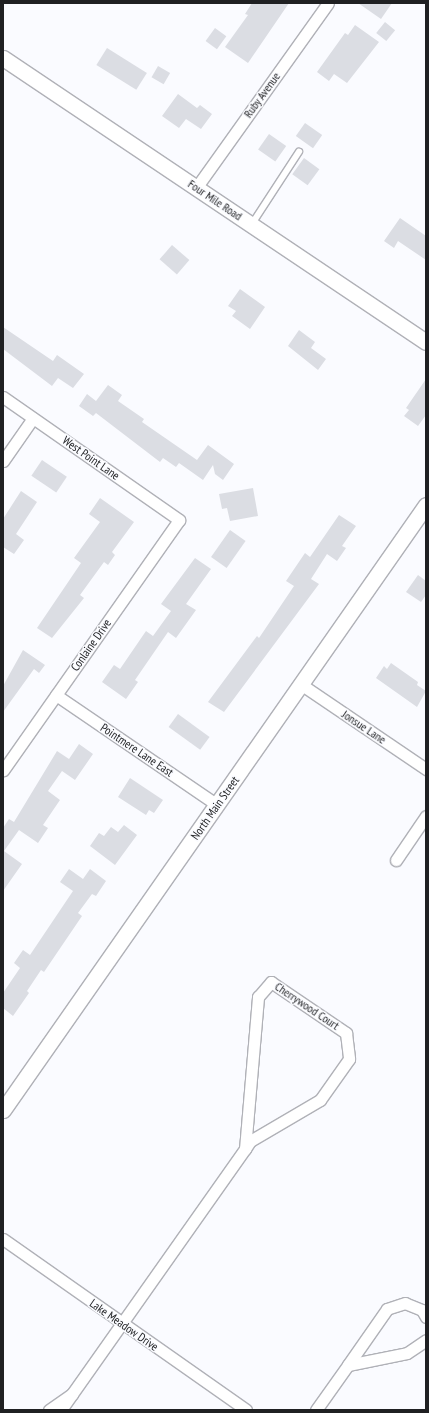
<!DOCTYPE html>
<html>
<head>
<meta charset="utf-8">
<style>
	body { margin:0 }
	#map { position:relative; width:429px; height:1413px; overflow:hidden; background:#fafbff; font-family:"PT Sans Narrow",sans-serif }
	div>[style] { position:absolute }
	.building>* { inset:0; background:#dbdde3; transform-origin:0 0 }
	.roads { filter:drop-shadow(1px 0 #b0b1b7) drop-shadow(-1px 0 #b0b1b7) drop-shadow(0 1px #b0b1b7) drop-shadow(0 -1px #b0b1b7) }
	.service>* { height:5.5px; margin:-2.75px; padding:0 2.75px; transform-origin:2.75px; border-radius:2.75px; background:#fff }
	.minor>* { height:11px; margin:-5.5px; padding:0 5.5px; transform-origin:5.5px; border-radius:5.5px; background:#fff }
	.secondary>* { height:15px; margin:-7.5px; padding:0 7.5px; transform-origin:7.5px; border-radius:7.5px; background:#fff }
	span { translate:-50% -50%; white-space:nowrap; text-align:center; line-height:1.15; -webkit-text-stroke:3px #fafbff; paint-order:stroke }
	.street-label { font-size:12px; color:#1f2022 }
	.frame { position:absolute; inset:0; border:4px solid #1f2022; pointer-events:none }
</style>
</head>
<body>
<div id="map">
	<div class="building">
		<i style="clip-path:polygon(252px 3px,289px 3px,248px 63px,225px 47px,248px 15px,245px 14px)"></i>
		<i style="clip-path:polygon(358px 3px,392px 3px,381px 19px)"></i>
		<i style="left:385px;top:22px;width:13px;height:14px;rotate:39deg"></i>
		<i style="clip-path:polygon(355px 25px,379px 42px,347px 83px,334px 74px,329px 81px,317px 72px,345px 33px,348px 35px)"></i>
		<i style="left:215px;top:28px;width:14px;height:16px;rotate:36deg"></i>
		<i style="left:107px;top:48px;width:47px;height:20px;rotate:32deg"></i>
		<i style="left:158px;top:66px;width:14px;height:13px;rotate:30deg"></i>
		<i style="clip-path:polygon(178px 94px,197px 108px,200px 105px,212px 114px,201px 129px,186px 119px,179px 128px,162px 116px)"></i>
		<i style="left:305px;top:123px;width:21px;height:16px;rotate:35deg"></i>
		<i style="left:269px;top:134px;width:21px;height:19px;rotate:35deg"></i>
		<i style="left:304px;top:158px;width:19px;height:20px;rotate:36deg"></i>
		<i style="clip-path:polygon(400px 218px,426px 236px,426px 260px,398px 241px,394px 248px,384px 241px)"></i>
		<i style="left:172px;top:245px;width:23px;height:19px;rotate:41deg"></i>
		<i style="clip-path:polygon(240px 289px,265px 307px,250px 329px,232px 316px,236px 311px,228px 306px)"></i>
		<i style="clip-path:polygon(3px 327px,53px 361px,57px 355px,84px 374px,73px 388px,58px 378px,52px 386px,3px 349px)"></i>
		<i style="clip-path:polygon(299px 330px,315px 342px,311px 348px,326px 359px,318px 370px,288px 346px)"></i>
		<i style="clip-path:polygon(426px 379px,426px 415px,418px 426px,404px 416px,409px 410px,406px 408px)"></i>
		<i style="clip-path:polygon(108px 385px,122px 395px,118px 401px,144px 419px,142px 422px,197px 460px,208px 445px,234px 464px,223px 480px,215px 474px,213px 465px,203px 480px,179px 463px,176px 467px,163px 458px,160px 462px,96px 413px,93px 416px,79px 406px,87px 394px,96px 401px)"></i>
		<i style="left:42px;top:460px;width:30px;height:19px;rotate:34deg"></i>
		<i style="clip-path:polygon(253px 488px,258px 516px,230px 521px,227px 508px,222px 509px,219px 494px)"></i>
		<i style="clip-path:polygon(21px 491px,37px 502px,16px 534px,24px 540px,14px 554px,3px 547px,3px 519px)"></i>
		<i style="clip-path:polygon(100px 498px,134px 522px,112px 552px,115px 555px,108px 565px,104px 562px,80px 595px,84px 598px,52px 638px,37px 628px,81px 563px,74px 558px,100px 522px,89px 514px)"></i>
		<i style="clip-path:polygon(339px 515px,356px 526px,342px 546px,346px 548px,337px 561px,327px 554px,311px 579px,319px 584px,224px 712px,208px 702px,257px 636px,259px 638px,294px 586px,286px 581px,305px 553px,310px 557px)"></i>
		<i style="left:230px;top:530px;width:19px;height:33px;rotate:35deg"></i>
		<i style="clip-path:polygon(195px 558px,211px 569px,186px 604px,196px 610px,176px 638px,168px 632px,135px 680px,138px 682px,126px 699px,102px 682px,114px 665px,120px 669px,146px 631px,153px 636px,171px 611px,161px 604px)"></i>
		<i style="clip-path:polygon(418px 575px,426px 581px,426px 595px,421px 602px,406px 592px)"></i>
		<i style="clip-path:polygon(23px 650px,45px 665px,39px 673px,34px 669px,3px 712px,3px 686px)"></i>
		<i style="clip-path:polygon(391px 663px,418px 682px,417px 685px,426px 691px,417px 707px,376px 678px,384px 666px,387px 669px)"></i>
		<i style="left:178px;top:714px;width:39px;height:16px;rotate:36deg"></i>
		<i style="clip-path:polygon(79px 744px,93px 754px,75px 780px,62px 771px,48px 791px,60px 800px,43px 825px,48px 828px,38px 843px,19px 830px,4px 851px,22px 864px,3px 891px,3px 828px,9px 819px,14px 822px,57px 751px,69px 759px)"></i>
		<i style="clip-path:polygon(130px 778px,163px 800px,154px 813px,149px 810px,146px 815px,118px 797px)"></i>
		<i style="clip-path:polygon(124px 825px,137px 835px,115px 865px,90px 846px,99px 833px,104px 836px,111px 827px,118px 832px)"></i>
		<i style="clip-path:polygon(69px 869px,83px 879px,90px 869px,106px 881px,96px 896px,92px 894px,78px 913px,82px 916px,44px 972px,41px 970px,27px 991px,29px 993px,13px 1016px,3px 1008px,3px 993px,20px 968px,14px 963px,23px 950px,30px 955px,73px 891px,60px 882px)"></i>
	</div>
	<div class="roads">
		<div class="service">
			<i style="left:252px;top:224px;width:86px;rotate:-56.9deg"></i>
		</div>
		<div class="minor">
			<i style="left:196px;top:188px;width:227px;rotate:-54.5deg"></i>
			<i style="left:3px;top:397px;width:215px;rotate:34.9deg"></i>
			<i style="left:179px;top:520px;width:306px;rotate:125.1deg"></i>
			<i style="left:3px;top:461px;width:52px;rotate:-55.1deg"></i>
			<i style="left:302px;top:685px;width:150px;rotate:34.1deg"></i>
			<i style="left:56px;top:695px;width:195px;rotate:34.3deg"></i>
			<i style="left:396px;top:860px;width:53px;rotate:-55.7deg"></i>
			<i style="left:271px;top:982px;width:91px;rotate:34.2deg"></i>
			<i style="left:346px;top:1033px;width:26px;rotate:83deg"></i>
			<i style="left:349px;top:1059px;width:50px;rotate:125.3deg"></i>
			<i style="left:320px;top:1100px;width:81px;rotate:149.6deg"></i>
			<i style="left:250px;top:1141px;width:9px;rotate:122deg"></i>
			<i style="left:245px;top:1149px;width:153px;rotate:-85.1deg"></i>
			<i style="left:258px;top:997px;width:20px;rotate:-49deg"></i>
			<i style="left:3px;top:1239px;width:297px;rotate:35.1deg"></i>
			<i style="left:426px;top:1317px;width:8px;rotate:-120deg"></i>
			<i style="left:422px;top:1310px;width:18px;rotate:-158deg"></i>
			<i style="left:405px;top:1303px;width:19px;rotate:162deg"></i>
			<i style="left:387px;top:1309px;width:68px;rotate:124.9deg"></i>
			<i style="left:348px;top:1365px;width:60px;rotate:-11.5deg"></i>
			<i style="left:407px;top:1353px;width:23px;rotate:-34deg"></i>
			<i style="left:72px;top:1394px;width:300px;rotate:-54.8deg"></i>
			<i style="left:49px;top:1410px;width:28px;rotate:-35deg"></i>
			<i style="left:72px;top:1394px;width:19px;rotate:125deg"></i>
			<i style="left:316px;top:1410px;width:55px;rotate:-54.6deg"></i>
		</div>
		<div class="secondary">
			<i style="left:3px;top:58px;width:509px;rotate:33.88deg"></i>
			<i style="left:3px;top:1110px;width:738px;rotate:-55.04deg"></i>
		</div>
	</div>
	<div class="street-label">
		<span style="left:262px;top:95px;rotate:-54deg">Ruby Avenue</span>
		<span style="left:215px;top:200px;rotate:34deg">Four Mile Road</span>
		<span style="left:91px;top:458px;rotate:35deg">West Point Lane</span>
		<span style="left:91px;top:645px;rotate:-55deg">Conlaine Drive</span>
		<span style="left:364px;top:727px;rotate:34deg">Jonsue Lane</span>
		<span style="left:137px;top:750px;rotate:34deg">Pointmere Lane East</span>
		<span style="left:215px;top:808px;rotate:-55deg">North Main Street</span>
		<span style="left:307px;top:1006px;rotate:34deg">Cherrywood Court</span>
		<span style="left:124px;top:1325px;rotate:35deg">Lake Meadow Drive</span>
	</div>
	<div class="frame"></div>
</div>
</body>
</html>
